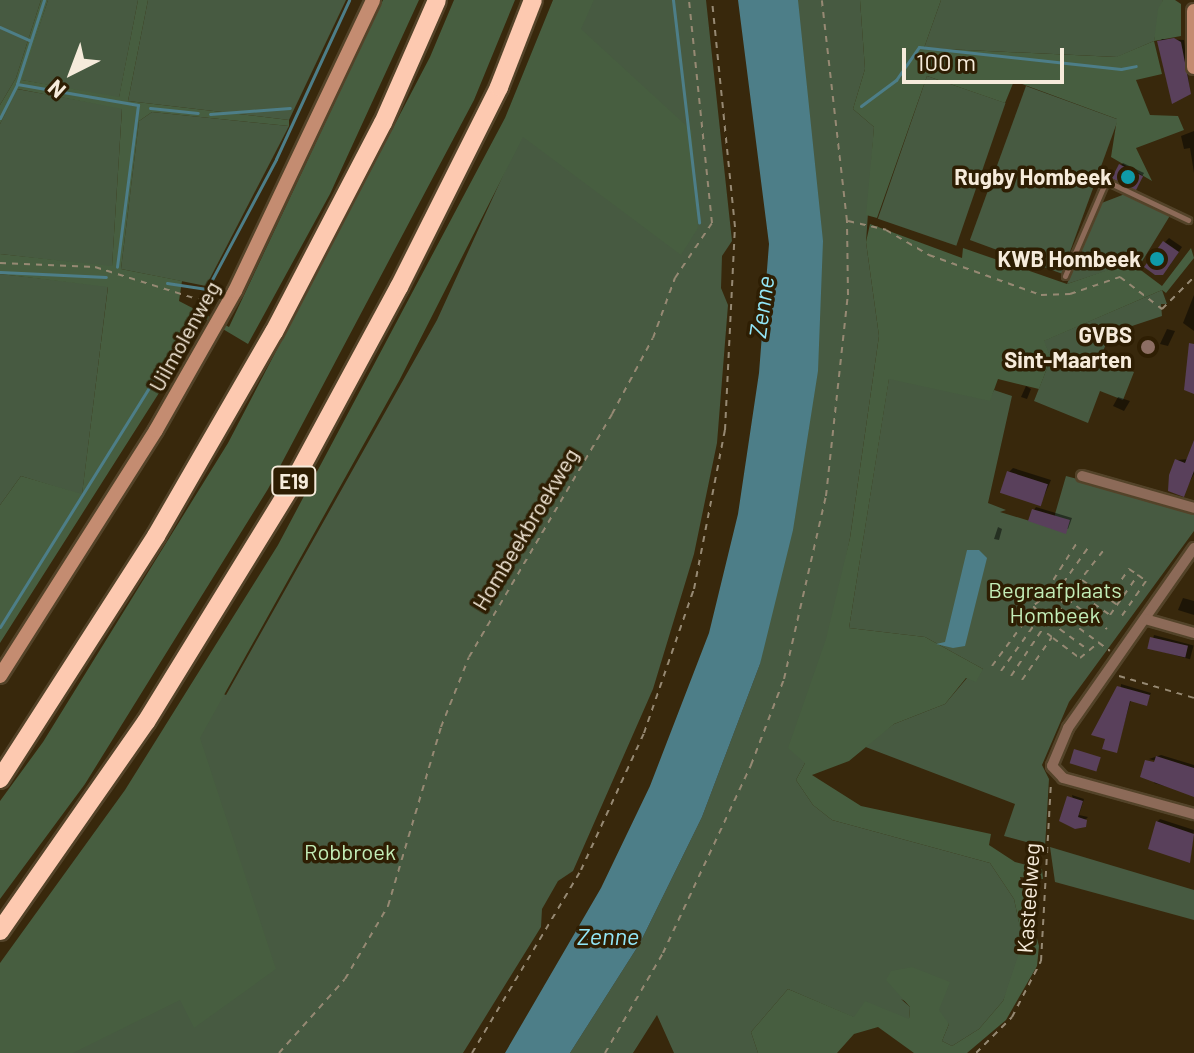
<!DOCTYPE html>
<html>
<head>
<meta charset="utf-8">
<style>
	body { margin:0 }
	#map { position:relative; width:1194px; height:1053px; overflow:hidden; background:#38280c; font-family:Barlow,sans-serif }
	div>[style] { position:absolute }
	.green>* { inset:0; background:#475a41; transform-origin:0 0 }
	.forest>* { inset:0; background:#475e40 }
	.water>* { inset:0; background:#4d7e88 }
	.shadow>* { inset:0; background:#0007; transform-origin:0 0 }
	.stream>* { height:3px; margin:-1.5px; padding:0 1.5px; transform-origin:1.5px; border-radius:1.5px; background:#4d7e88 }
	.building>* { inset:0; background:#59405b; transform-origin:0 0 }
	.path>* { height:2px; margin-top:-1px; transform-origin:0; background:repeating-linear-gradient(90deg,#968973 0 6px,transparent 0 12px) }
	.roads { filter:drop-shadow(2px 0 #534329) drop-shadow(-2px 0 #534329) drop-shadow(0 2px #534329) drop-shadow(0 -2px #534329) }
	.lane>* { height:5px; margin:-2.5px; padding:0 2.5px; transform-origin:2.5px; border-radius:2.5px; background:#8c6a58 }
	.street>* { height:10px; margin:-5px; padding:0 5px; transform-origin:5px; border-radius:5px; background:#8c6a58 }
	.secondary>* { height:14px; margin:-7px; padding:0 7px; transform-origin:7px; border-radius:7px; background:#c48c71 }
	.highway>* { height:18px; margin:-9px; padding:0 9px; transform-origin:9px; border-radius:9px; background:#fdc9b0 }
	.dots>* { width:22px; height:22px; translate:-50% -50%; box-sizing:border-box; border:4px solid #2e1e03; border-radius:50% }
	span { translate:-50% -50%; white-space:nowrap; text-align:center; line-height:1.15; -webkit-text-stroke:7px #2e1e03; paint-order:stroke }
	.shield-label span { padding:2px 6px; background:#2e1e03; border:2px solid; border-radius:6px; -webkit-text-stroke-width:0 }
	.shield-label { font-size:20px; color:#f6ebdb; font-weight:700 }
	.poi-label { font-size:22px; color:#f6ebdb; font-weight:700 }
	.right { translate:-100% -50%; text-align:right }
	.street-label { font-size:22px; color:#f6ebdb }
	.park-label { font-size:22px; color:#c3edb7 }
	.water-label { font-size:24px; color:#93e7f8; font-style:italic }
	.north { position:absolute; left:32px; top:32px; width:80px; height:80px; -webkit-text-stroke:6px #2e1e03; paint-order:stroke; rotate:222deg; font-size:22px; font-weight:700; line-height:32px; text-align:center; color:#f6ebdb }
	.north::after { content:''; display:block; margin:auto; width:28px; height:36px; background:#f6ebdb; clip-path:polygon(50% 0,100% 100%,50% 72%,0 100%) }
	.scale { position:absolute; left:902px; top:48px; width:162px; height:36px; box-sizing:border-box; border:4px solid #f6ebdb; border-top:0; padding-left:10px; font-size:24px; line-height:28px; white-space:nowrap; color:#f6ebdb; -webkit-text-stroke:6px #2e1e03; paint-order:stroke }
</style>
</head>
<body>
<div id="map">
	<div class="green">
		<i style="clip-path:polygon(0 0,41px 0,16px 78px,0 105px)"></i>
		<i style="clip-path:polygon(48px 0,138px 0,119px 98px,21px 80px)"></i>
		<i style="clip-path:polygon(148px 0,346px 0,289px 120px,128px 101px)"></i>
		<i style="clip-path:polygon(583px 0,706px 0,732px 241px,722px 256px,721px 288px,728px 305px,717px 443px,694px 554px,653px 689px,573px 871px,558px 881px,542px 909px,541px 927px,463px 1053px,0 1053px,221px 693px,226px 695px,437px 320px)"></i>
		<i style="clip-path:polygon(798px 0,860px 0,865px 69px,853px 109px,874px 127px,866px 242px,879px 336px,850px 538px,805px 763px,796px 780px,813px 805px,832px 820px,990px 863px,1014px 899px,1023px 941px,1019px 963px,1003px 1001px,979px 1029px,952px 1046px,942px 1041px,949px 1024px,901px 999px,910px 1007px,909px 1019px,855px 1018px,788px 989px,751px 1032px,758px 1053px,674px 1053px,657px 1015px,633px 1053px,570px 1053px,640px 943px,702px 817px,760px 664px)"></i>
		<i style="clip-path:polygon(941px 0,1163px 0,1154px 41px,1117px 57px,924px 48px)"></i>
		<i style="left:927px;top:76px;width:83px;height:151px;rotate:19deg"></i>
		<i style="left:1026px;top:86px;width:98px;height:164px;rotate:20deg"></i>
		<i style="clip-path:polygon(17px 89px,122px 108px,112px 267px,0 254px,0 124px)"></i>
		<i style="clip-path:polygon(152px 112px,289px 126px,206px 286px,121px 269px,139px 121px)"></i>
		<i style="clip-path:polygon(1125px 194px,1171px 214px,1138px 268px,1137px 261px,1067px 284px,1099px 204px)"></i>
		<i style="clip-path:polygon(0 274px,108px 286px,82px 495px,21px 476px,0 505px)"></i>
		<i style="clip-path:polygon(1162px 290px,1167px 304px,1161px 304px,1162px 316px,1111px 333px,1099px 360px,1134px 372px,1123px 400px,1100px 391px,1088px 423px,1034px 401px,1051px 358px,1043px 341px)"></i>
		<i style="clip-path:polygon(889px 378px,989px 400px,994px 390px,1012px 396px,988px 503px,1006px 510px,1000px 512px,1056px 529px,1055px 514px,1066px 476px,1194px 510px,1194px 531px,1069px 702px,1042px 765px,1049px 779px,1045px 847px,1004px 836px,1015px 804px,863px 746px,894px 724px,945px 704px,967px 678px,983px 669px,925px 637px,849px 628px)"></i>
		<i style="clip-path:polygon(1050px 847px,1194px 890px,1194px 920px,1055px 882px)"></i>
	</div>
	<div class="forest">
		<i style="clip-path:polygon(41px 0,48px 0,22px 80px,119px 97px,138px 0,148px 0,128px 101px,289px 120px,289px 126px,152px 112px,139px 121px,121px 269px,182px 281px,179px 301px,229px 327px,383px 0,419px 0,330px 194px,248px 344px,206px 319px,0 643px,0 505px,21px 476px,82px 494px,108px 287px,0 274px,0 254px,112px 266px,122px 109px,18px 89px,0 124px,0 105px,16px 78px)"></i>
		<i style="clip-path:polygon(454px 0,515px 0,474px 100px,268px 489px,85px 784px,0 899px,0 801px,43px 742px,228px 443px,430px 57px)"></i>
		<i style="clip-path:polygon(553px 0,594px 0,581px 29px,692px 131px,698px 228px,681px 255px,523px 137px,399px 381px,200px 738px,276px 969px,194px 1028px,180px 1000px,73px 1053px,0 1053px,0 963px,125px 790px,278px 545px,505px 118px)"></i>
		<i style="clip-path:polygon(860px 0,941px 0,924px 48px,1116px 57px,1154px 41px,1158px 9px,1163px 0,1175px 0,1181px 4px,1181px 36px,1154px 41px,1162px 74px,1136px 80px,1150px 115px,1178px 116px,1184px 130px,1136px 148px,1152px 181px,1111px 157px,1117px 119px,1014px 81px,1005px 103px,927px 76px,877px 218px,866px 215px,874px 127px,853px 109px,865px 69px)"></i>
		<i style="clip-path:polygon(870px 224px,962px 258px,963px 248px,1067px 284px,1137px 260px,1138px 268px,1162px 286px,1191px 248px,1194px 258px,1166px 293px,1162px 290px,1044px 341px,1051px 358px,1039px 389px,998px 379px,990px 401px,889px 379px,849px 628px,925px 637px,983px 669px,976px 682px,966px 678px,945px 704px,894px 724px,849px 761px,812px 775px,861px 806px,991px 834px,989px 845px,1015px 862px,1042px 869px,1043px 879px,1020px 877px,1039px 946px,1037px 966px,1006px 1020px,967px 1053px,914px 1053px,878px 1027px,854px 1034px,837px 1053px,758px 1053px,751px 1032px,788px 989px,854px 1017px,865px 1001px,909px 1019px,910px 1007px,886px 980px,891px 971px,912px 967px,950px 982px,939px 1010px,949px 1024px,942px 1041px,952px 1046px,979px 1029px,1003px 1001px,1023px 941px,1014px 899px,990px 863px,832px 820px,813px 805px,796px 780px,805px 763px,788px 748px,826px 639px,850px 538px,879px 336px,866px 242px)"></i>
	</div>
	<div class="water">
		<i style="clip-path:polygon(738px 0,798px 0,823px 241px,818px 371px,793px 530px,760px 664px,702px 817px,640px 943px,570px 1053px,505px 1053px,601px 888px,650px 786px,709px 633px,738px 514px,759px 373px,769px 244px)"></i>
		<i style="clip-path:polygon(967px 550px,979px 550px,987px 558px,965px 646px,953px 648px,936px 644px,945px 642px)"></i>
	</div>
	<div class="shadow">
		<i style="clip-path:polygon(1162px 39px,1184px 40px,1190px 93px,1159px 42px)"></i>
		<i style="clip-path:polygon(1194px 131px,1194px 173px,1190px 148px,1184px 149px,1181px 136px)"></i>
		<i style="clip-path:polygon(1123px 163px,1144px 173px,1136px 187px,1121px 165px)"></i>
		<i style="clip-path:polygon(1169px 238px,1182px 247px,1168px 268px,1165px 242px)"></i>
		<i style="clip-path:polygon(1194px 295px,1194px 331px,1183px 323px)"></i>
		<i style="clip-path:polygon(1167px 329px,1175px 331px,1168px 346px,1160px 344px)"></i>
		<i style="clip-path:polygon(1026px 386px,1031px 389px,1027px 399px,1021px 397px)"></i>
		<i style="clip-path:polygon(1118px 397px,1130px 401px,1124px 411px,1113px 406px)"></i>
		<i style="clip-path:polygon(1194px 449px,1194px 474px,1183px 494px,1177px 460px,1189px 459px)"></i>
		<i style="clip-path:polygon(1013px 468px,1051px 480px,1041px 503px,1009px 472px)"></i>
		<i style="clip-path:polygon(1036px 507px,1072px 518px,1068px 529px,1034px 510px)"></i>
		<i style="clip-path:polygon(998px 527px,1002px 529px,999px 540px,994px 539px)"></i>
		<i style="clip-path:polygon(1183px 598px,1194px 601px,1194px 615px,1178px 610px)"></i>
		<i style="left:1154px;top:635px;width:41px;height:14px;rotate:15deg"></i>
		<i style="clip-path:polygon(1121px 684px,1151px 693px,1146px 704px,1131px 700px,1116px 751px)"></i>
		<i style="clip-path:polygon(1161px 755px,1194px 765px,1194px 794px,1154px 783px,1164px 763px,1149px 759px)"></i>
		<i style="clip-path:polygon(1072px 795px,1084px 799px,1079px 815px,1088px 817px,1078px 827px)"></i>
		<i style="clip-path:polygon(1160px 819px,1194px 830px,1190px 860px,1157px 822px)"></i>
	</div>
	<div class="stream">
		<i style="left:673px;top:0;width:224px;rotate:83.3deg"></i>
		<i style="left:0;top:27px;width:32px;rotate:24deg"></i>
		<i style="left:17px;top:84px;width:123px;rotate:9.8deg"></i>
		<i style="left:138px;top:105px;width:163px;rotate:97.4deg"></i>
		<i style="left:861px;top:106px;width:44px;rotate:-36.6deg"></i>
		<i style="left:896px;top:80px;width:40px;rotate:-55.1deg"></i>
		<i style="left:919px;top:47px;width:203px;rotate:6.2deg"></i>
		<i style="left:1121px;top:69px;width:15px;rotate:-11deg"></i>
		<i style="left:150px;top:108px;width:48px;rotate:5.9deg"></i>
		<i style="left:210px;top:114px;width:80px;rotate:-4.3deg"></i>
		<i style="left:0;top:118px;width:38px;rotate:-63deg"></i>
		<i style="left:17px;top:84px;width:88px;rotate:-72.2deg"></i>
		<i style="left:0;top:272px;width:106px;rotate:2.7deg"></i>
		<i style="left:167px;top:283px;width:40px;rotate:8.5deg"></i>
		<i style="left:207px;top:289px;width:147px;rotate:-62deg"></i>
		<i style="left:276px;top:159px;width:175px;rotate:-65.3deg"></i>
		<i style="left:0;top:627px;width:372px;rotate:-58.1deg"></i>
	</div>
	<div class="building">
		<i style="clip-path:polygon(1174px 38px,1181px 42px,1191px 94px,1172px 104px,1157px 41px)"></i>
		<i style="left:1119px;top:164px;width:27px;height:16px;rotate:27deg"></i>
		<i style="clip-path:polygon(1163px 241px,1179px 252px,1163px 275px,1155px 275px,1144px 267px)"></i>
		<i style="clip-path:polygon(1189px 343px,1194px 344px,1194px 394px,1184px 390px)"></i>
		<i style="clip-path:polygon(1194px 440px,1194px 471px,1184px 497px,1168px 491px,1169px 475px,1175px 459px,1185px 463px)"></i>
		<i style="left:1007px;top:471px;width:43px;height:23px;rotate:18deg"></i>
		<i style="clip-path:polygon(1032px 509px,1070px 520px,1066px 534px,1028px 521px)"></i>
		<i style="left:1150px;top:637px;width:39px;height:12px;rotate:13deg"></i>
		<i style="clip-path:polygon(1117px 686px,1150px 695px,1147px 706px,1130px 701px,1117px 753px,1102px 749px,1105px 739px,1091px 735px)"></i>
		<i style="left:1074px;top:749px;width:28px;height:15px;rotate:17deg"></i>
		<i style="clip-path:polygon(1156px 756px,1194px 768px,1194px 797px,1140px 777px,1145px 760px,1154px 762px)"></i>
		<i style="clip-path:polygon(1067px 796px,1083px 801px,1078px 817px,1087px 820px,1086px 827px,1075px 829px,1059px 821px)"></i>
		<i style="clip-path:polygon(1156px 821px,1194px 834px,1190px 863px,1148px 849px)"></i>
	</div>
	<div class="path">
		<i style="left:848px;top:221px;width:39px;rotate:13deg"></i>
		<i style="left:886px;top:230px;width:50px;rotate:30.2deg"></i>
		<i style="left:929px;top:255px;width:119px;rotate:19.7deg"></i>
		<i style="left:1041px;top:295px;width:29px;rotate:-2deg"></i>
		<i style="left:1070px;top:294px;width:53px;rotate:-18.8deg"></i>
		<i style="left:1120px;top:277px;width:53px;rotate:37.3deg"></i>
		<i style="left:1162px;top:309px;width:45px;rotate:-45deg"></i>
		<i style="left:0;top:263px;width:95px;rotate:2.4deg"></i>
		<i style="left:95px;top:267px;width:124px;rotate:17.4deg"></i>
		<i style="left:1082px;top:580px;width:42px;rotate:35.2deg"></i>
		<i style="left:1047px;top:590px;width:58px;rotate:-57.7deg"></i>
		<i style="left:1074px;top:590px;width:44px;rotate:34.8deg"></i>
		<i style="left:1110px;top:615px;width:49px;rotate:-55deg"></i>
		<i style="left:1138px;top:575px;width:10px;rotate:37deg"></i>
		<i style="left:1146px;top:581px;width:47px;rotate:124.7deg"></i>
		<i style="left:1056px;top:593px;width:59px;rotate:-54.7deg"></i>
		<i style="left:1067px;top:599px;width:50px;rotate:36.9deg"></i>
		<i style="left:1108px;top:599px;width:37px;rotate:-55deg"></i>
		<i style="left:1129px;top:569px;width:11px;rotate:34deg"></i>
		<i style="left:1062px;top:603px;width:66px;rotate:-51.7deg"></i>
		<i style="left:1060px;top:614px;width:13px;rotate:-81deg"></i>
		<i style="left:1062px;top:601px;width:15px;rotate:-148deg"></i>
		<i style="left:1049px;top:593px;width:21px;rotate:141deg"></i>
		<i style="left:1033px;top:606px;width:17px;rotate:45deg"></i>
		<i style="left:1045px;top:618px;width:16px;rotate:-15deg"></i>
		<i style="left:1060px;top:614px;width:62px;rotate:36.5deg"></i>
		<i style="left:1050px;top:622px;width:46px;rotate:36.1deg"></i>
		<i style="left:1053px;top:638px;width:34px;rotate:37deg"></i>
		<i style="left:1080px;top:658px;width:25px;rotate:-40deg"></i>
		<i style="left:992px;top:666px;width:71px;rotate:-53.6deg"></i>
		<i style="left:1001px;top:671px;width:67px;rotate:-54.2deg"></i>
		<i style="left:1011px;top:676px;width:70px;rotate:-56.1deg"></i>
		<i style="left:1119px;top:676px;width:78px;rotate:16.3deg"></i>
		<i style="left:1022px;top:680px;width:52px;rotate:-55.1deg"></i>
		<i style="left:1052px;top:637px;width:10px;rotate:-143deg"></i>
		<i style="left:279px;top:1053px;width:99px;rotate:-48.3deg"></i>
		<i style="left:345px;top:979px;width:85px;rotate:-59.5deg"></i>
		<i style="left:388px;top:906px;width:187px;rotate:-73.5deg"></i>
		<i style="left:441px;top:727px;width:75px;rotate:-68.2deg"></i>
		<i style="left:469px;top:657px;width:282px;rotate:-59.5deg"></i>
		<i style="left:612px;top:414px;width:86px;rotate:-61.7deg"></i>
		<i style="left:653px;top:338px;width:64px;rotate:-69.9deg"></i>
		<i style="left:675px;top:278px;width:66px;rotate:-56.1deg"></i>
		<i style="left:712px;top:223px;width:224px;rotate:-95.9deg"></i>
		<i style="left:472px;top:1053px;width:213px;rotate:-59.2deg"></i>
		<i style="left:581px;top:870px;width:151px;rotate:-65.3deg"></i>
		<i style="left:644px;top:733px;width:152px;rotate:-70.9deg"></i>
		<i style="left:694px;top:589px;width:162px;rotate:-79deg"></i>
		<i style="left:725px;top:430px;width:203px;rotate:-87.2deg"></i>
		<i style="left:735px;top:227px;width:228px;rotate:-95.8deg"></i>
		<i style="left:605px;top:1053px;width:116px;rotate:-59.9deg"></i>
		<i style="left:663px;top:953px;width:208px;rotate:-64.9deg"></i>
		<i style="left:751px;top:765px;width:92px;rotate:-69deg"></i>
		<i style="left:784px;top:679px;width:188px;rotate:-77.1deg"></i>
		<i style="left:826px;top:496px;width:202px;rotate:-83.8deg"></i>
		<i style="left:848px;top:295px;width:74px;rotate:-90.8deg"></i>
		<i style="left:847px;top:221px;width:222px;rotate:-96.5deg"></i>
		<i style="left:976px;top:1053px;width:51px;rotate:-45deg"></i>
		<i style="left:1012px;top:1017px;width:63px;rotate:-62.6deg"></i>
		<i style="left:1041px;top:961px;width:180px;rotate:-86.8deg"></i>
	</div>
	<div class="roads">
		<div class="lane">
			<i style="left:1065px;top:276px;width:103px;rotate:-66.7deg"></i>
			<i style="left:1106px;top:181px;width:91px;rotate:25.4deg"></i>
		</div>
		<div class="street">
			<i style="left:1082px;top:476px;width:116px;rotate:15.9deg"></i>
			<i style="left:1194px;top:548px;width:220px;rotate:125deg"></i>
			<i style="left:1068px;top:728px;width:41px;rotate:112.8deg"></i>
			<i style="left:1052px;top:766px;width:16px;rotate:47deg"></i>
			<i style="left:1063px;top:778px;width:136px;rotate:15.4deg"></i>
			<i style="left:1145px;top:619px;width:51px;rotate:15.9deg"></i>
		</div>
		<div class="secondary">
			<i style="left:1194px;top:11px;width:56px;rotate:90deg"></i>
			<i style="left:0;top:676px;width:291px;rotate:-57.6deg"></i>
			<i style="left:156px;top:430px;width:160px;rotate:-60.4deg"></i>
			<i style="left:235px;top:291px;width:322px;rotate:-64.6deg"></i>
		</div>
		<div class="highway">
			<i style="left:0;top:779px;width:289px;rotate:-57.3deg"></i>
			<i style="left:156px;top:536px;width:236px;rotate:-60deg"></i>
			<i style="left:274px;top:332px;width:236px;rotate:-62.5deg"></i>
			<i style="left:383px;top:123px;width:134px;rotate:-66.3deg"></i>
			<i style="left:0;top:931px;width:255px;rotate:-55.1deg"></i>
			<i style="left:146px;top:722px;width:283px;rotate:-58.4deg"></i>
			<i style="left:294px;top:481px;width:221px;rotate:-61.6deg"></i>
			<i style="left:399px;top:287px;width:224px;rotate:-63.4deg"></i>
			<i style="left:499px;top:87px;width:93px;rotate:-68.7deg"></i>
		</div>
	</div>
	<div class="dots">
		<i style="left:1128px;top:177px;background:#0f9aa8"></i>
		<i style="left:1157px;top:259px;background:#0f9aa8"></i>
		<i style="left:1148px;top:347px;background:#8d6e63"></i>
	</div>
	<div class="shield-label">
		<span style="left:294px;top:481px">E19</span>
	</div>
	<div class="poi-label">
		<span class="right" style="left:1112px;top:177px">Rugby Hombeek</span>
		<span class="right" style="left:1141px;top:259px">KWB Hombeek</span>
		<span class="right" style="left:1132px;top:347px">GVBS<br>Sint-Maarten</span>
	</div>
	<div class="street-label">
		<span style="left:184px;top:336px;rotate:-61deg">Uilmolenweg</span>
		<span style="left:525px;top:529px;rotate:-59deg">Hombeekbroekweg</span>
		<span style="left:1028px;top:898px;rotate:-86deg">Kasteelweg</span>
	</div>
	<div class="park-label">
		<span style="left:1055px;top:602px">Begraafplaats<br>Hombeek</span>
		<span style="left:350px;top:852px">Robbroek</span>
	</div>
	<div class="water-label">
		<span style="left:761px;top:307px;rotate:-82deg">Zenne</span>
		<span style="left:608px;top:936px">Zenne</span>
	</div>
	<div class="north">N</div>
	<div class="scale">100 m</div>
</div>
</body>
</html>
